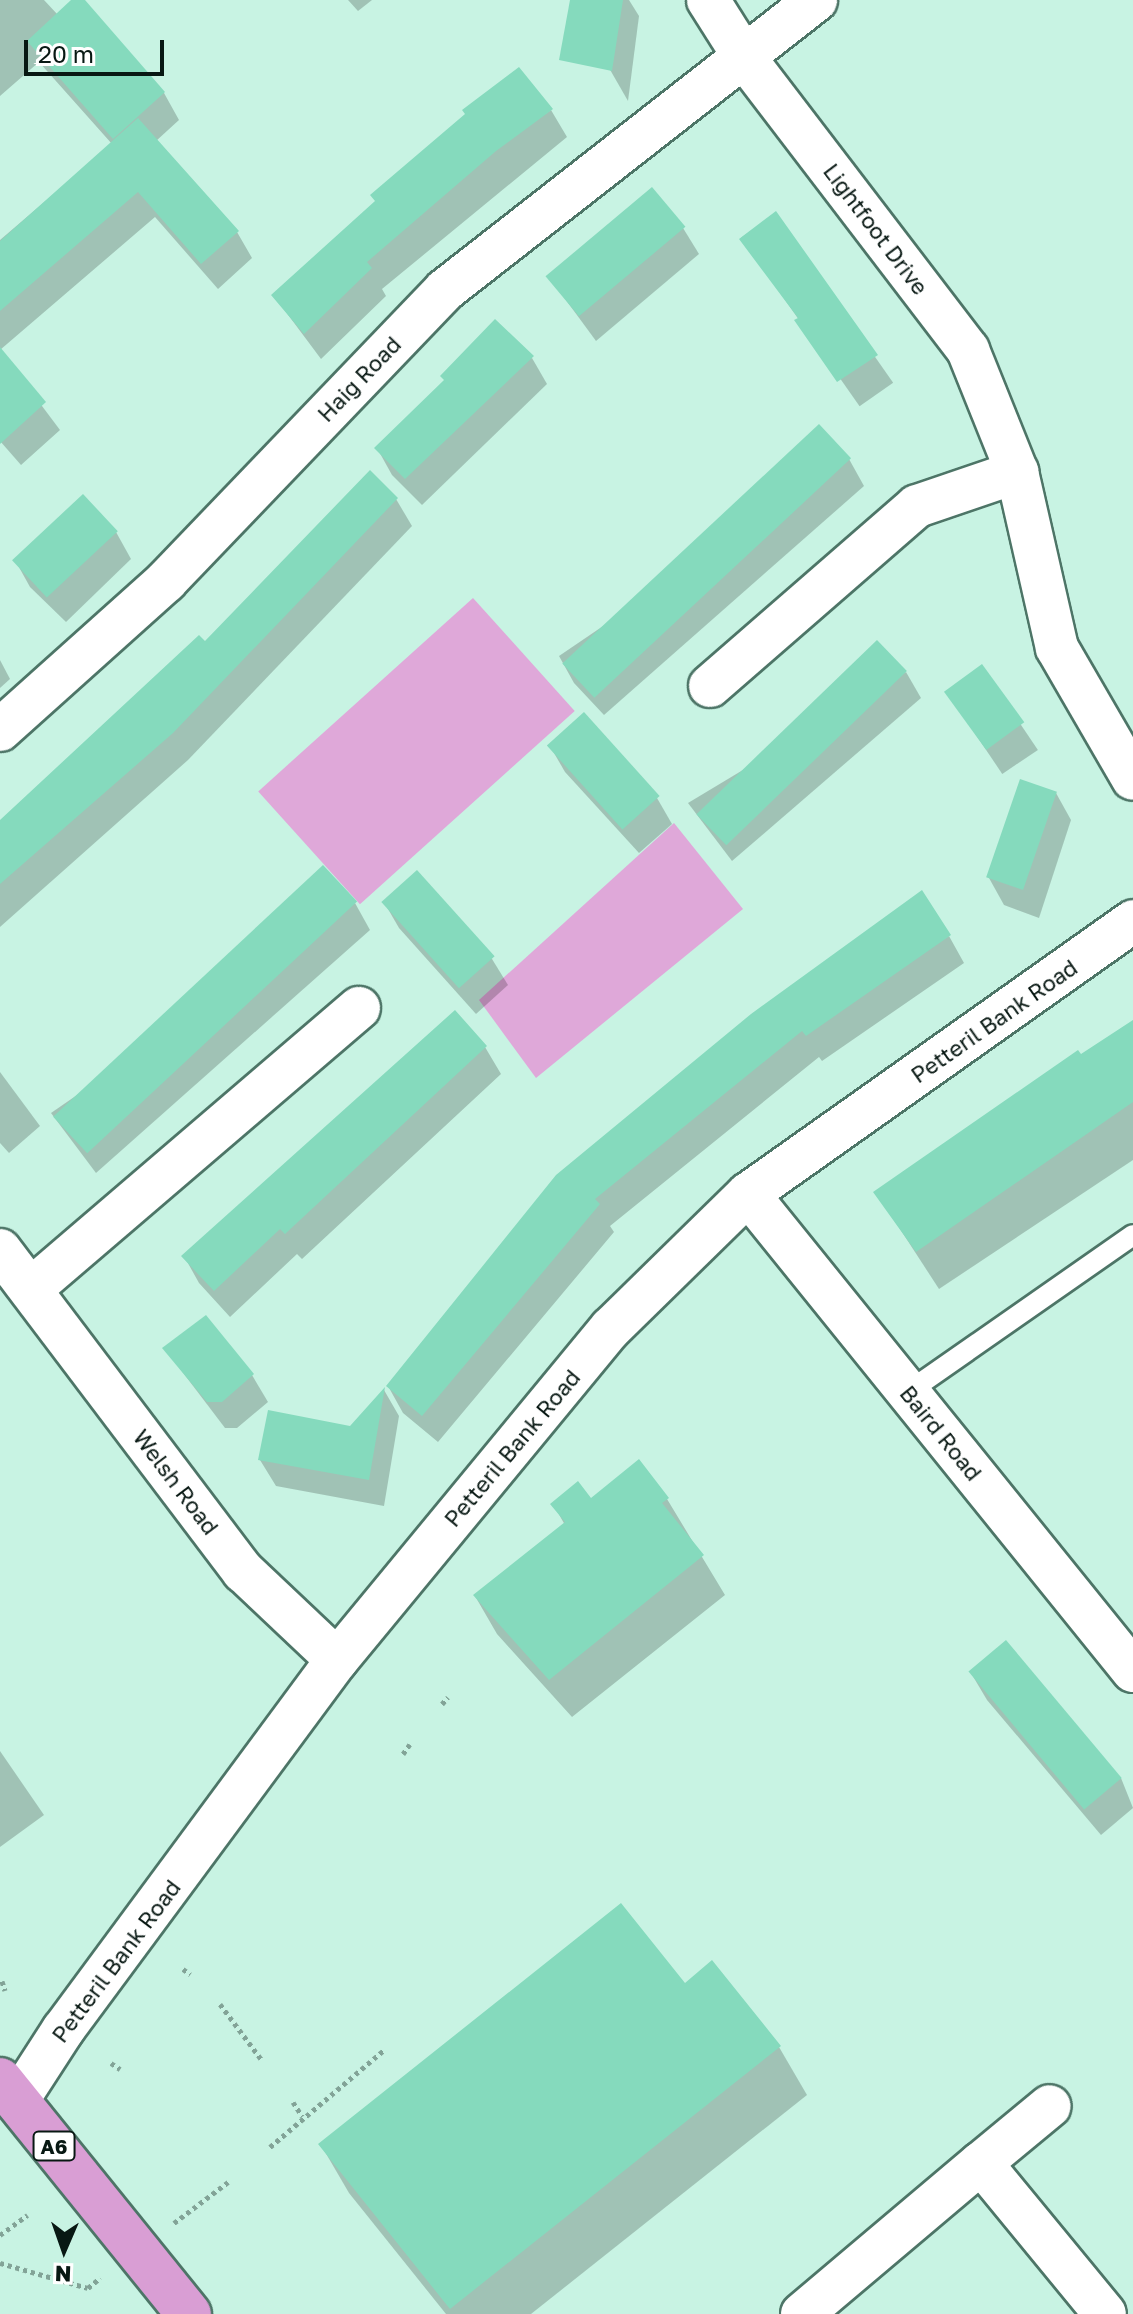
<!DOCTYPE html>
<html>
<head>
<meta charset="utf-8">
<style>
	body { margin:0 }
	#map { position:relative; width:1133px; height:2314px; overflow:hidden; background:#c8f3e3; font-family:"Golos Text",sans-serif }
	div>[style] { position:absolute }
	.green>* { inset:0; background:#dfa8d9; transform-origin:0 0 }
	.shadow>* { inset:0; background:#0003; transform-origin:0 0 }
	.building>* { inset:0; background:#85dabd; transform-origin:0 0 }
	.path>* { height:5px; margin-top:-2.5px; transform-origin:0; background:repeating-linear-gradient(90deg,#82a397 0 4px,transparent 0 8px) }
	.roads { filter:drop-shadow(2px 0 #4d7567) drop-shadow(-2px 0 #4d7567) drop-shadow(0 2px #4d7567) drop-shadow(0 -2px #4d7567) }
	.service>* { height:20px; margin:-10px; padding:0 10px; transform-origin:10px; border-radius:10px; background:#fff }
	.minor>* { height:42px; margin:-21px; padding:0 21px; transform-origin:21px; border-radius:21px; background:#fff }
	.primary>* { height:44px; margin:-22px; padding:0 22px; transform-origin:22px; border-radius:22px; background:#d99ed4 }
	span { translate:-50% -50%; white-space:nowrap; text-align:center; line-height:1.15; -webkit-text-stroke:6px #fff; paint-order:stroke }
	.shield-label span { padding:2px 6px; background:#fff; border:2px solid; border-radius:6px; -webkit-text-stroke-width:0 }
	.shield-label { font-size:20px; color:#081813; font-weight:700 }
	.street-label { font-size:22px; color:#081813 }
	.north { position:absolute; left:24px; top:2210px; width:80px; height:80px; -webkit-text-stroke:6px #fff; paint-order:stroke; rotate:182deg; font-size:22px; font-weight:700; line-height:32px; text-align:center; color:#081813 }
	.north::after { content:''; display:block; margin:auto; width:28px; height:36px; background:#081813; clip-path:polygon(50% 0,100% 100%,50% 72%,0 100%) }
	.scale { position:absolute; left:24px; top:40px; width:140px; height:36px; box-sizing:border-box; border:4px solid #081813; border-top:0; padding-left:10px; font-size:24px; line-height:28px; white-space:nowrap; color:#081813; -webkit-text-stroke:6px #fff; paint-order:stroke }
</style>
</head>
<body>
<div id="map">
	<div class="green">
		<i style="left:473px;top:598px;width:152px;height:289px;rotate:48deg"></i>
		<i style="clip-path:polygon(674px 823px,743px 909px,536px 1078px,479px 1000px)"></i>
	</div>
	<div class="shadow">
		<i style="clip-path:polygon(0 0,44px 0,58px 15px,73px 0,83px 0,164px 93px,179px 120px,156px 141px,237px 232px,252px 258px,218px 289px,155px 217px,0 350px,60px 430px,21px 465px,0 441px,0 240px,112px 144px,39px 62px,0 96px)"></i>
		<i style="clip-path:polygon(348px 0,372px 0,358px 11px)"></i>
		<i style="clip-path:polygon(570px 0,629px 0,639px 16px,628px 101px)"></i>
		<i style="clip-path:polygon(551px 110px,567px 137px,382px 289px,386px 296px,321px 359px,274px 296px)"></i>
		<i style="left:775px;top:214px;width:206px;height:41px;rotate:55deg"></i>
		<i style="clip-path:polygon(683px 228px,699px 254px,596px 341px,549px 277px)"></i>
		<i style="clip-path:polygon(532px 358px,547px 384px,422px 505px,392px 475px,377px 448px,445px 381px)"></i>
		<i style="clip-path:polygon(849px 459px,864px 486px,604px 715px,574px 683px,559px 656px)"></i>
		<i style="clip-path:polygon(396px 499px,412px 526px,188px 760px,0 927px,0 823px,205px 644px)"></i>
		<i style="clip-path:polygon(116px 532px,131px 559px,66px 622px,30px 587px,15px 560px)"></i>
		<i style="clip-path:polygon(0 660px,10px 679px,0 688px)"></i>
		<i style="left:982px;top:667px;width:100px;height:43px;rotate:56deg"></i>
		<i style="clip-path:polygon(906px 672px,921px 698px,732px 861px,688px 803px)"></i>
		<i style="clip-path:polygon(550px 746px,657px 798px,672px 824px,639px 853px,565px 772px)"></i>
		<i style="clip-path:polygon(1056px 793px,1071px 820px,1039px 918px,1004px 905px,989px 878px)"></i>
		<i style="clip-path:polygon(384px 902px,492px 959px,508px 985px,476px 1014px,399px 928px)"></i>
		<i style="clip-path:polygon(355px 903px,370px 930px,96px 1173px,51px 1113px)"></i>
		<i style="clip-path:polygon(949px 936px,964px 963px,822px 1061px,819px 1057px,610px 1226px,614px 1232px,438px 1442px,403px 1413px,388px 1386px,557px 1176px)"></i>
		<i style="clip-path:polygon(1133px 1023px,1133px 1160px,939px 1289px,876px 1192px)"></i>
		<i style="clip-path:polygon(485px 1047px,501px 1074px,302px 1259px,297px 1254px,230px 1317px,199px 1283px,184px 1256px)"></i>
		<i style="clip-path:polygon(0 1072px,40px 1126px,9px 1153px,0 1143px)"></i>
		<i style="clip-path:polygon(165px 1349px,252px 1375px,268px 1402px,237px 1428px,225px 1428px)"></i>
		<i style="clip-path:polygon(384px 1390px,399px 1416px,384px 1506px,276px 1486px,260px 1460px,351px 1429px)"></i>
		<i style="clip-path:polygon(667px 1499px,725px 1595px,572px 1717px,497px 1634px,475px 1596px,565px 1525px,553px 1504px)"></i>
		<i style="clip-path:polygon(971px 1673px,1121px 1778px,1133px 1808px,1101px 1835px,987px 1700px)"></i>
		<i style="clip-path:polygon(0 1751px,44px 1815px,0 1847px)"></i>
		<i style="clip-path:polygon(685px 1986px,779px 2047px,807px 2095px,531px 2314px,446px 2314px,349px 2193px,321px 2145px)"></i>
	</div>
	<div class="building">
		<i style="clip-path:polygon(71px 0,85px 0,165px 92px,113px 139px,27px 41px)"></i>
		<i style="clip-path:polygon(570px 0,623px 0,612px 71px,559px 60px)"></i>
		<i style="clip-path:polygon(519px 67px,553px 109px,496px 151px,367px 262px,372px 268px,304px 334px,271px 295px,375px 201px,370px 195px,465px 114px,462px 110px)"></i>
		<i style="clip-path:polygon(138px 118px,239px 231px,201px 264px,138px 192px,0 311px,0 241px)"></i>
		<i style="left:652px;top:187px;width:52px;height:139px;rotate:50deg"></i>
		<i style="clip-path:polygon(776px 211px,878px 355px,837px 382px,794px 320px,798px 318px,739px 239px)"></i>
		<i style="clip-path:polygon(495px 319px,534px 356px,405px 479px,374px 448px,444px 380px,440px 376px)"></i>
		<i style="clip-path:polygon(0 347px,46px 402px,0 444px)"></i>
		<i style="left:819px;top:424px;width:47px;height:351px;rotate:47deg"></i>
		<i style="clip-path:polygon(370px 470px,398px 498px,173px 733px,0 884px,0 820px,199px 635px,205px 641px)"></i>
		<i style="left:83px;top:494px;width:51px;height:97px;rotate:47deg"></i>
		<i style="left:877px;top:640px;width:43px;height:251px;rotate:46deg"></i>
		<i style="left:982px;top:664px;width:72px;height:47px;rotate:54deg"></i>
		<i style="left:584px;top:712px;width:113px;height:50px;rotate:48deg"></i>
		<i style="left:1020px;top:779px;width:39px;height:104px;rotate:19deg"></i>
		<i style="left:323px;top:865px;width:50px;height:369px;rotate:47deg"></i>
		<i style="left:417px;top:870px;width:116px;height:48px;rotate:48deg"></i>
		<i style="clip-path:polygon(922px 890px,951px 935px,806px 1036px,802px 1031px,595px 1199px,600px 1204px,422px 1416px,386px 1386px,556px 1175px,751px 1014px)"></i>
		<i style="clip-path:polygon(455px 1010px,487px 1046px,285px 1234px,280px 1229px,214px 1291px,181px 1256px)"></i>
		<i style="clip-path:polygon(1133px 1020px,1133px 1102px,916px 1252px,873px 1192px,1078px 1050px,1081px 1054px)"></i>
		<i style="clip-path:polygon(206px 1315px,254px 1374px,222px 1402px,207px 1402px,162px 1348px)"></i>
		<i style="clip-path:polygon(385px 1387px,369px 1480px,258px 1460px,268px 1410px,350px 1426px)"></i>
		<i style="clip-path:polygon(639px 1459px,669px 1498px,662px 1503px,704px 1555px,549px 1680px,473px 1595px,565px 1522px,550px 1504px,578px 1481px,591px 1498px)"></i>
		<i style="left:1006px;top:1640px;width:180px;height:49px;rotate:50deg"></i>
		<i style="clip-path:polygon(621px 1903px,685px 1983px,712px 1960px,781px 2046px,450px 2309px,318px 2144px)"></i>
	</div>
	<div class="path">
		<i style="left:442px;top:1704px;width:9px;rotate:-49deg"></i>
		<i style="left:403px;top:1754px;width:12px;rotate:-55deg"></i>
		<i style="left:183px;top:1969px;width:9px;rotate:36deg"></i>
		<i style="left:2px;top:1981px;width:10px;rotate:73deg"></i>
		<i style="left:220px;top:2004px;width:69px;rotate:53.3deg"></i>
		<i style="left:111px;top:2063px;width:11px;rotate:34deg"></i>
		<i style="left:293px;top:2102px;width:17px;rotate:57deg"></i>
		<i style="left:270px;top:2147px;width:151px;rotate:-40.4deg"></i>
		<i style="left:174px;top:2223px;width:68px;rotate:-37.2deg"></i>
		<i style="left:0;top:2235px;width:34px;rotate:-36deg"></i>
		<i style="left:0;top:2263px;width:91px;rotate:15.9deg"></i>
		<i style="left:88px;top:2288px;width:16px;rotate:-40deg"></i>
	</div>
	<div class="roads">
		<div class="service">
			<i style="left:908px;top:1392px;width:274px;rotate:-34.9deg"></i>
		</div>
		<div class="minor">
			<i style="left:708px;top:0;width:67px;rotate:57.7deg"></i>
			<i style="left:744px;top:57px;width:369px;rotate:52.6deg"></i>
			<i style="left:968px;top:350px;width:131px;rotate:68.1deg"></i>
			<i style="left:1017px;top:472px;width:180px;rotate:77.2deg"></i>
			<i style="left:1057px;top:648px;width:151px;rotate:59.9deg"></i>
			<i style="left:710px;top:686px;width:274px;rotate:-41deg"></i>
			<i style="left:917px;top:506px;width:106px;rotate:-18.8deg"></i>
			<i style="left:0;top:730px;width:223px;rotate:-41.9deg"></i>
			<i style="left:166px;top:581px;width:403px;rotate:-46.2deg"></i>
			<i style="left:445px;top:290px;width:471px;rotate:-38deg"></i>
			<i style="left:748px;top:1194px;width:613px;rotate:51.09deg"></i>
			<i style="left:0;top:1250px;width:403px;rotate:52.9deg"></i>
			<i style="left:243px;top:1571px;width:129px;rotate:43.4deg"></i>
			<i style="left:31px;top:1289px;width:432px;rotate:-40.6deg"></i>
			<i style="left:17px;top:2101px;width:85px;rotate:-57.1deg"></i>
			<i style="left:63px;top:2030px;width:460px;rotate:-53.5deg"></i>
			<i style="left:337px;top:1660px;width:430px;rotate:-50.5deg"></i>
			<i style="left:611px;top:1328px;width:192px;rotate:-44.4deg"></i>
			<i style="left:748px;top:1194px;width:472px;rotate:-35.3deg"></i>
			<i style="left:981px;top:2163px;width:89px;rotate:-39.6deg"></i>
			<i style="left:802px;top:2314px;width:234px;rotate:-40.2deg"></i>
			<i style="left:981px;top:2163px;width:195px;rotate:50.6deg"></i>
		</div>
		<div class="primary">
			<i style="left:0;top:2080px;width:301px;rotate:51.1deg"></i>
		</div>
	</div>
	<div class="shield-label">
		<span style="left:54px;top:2146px">A6</span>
	</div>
	<div class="street-label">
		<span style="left:876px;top:229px;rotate:53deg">Lightfoot Drive</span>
		<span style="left:359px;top:379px;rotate:-46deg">Haig Road</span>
		<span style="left:994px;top:1021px;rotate:-35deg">Petteril Bank Road</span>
		<span style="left:941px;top:1433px;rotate:51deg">Baird Road</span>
		<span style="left:512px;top:1448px;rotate:-50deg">Petteril Bank Road</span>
		<span style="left:176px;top:1482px;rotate:53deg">Welsh Road</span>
		<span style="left:116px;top:1961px;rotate:-53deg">Petteril Bank Road</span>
	</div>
	<div class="north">N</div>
	<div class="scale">20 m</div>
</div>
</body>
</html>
